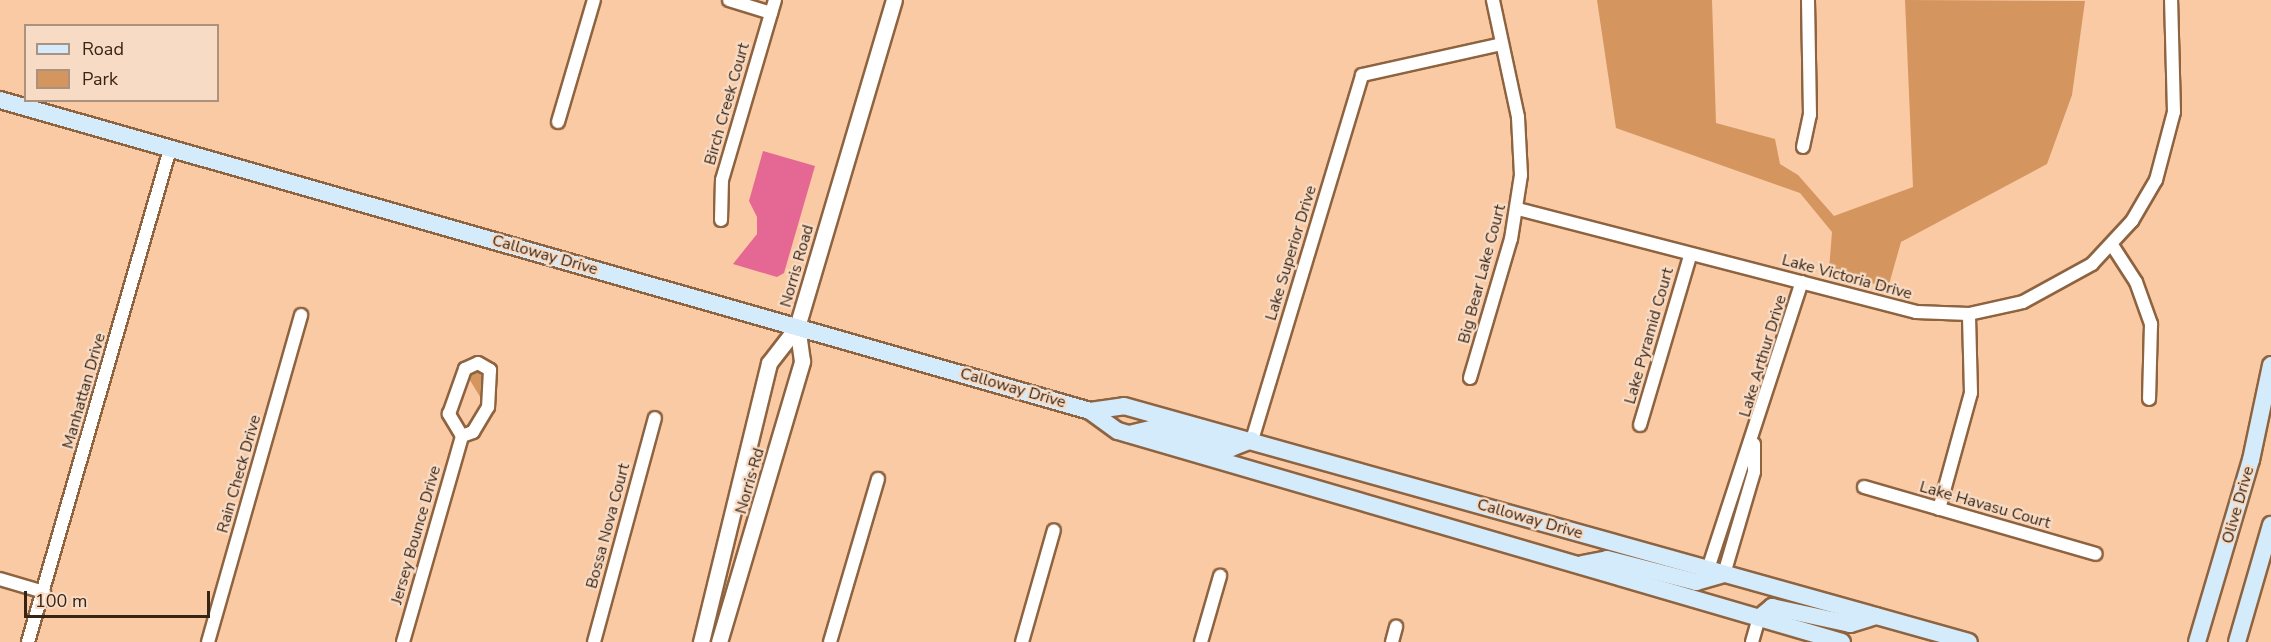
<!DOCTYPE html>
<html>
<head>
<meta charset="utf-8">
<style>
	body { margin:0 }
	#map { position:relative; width:2271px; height:642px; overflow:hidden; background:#f9caa3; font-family:"Nunito Sans",sans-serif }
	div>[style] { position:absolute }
	.green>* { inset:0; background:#d5955f }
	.water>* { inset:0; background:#e56793 }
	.roads { filter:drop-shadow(2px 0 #8e6340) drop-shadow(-2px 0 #8e6340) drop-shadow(0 2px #8e6340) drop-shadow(0 -2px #8e6340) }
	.minor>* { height:12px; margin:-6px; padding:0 6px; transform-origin:6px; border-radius:6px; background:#fff }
	.tertiary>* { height:15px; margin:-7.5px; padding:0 7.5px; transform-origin:7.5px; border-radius:7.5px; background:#fff }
	.secondary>* { height:16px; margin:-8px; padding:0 8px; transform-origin:8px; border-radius:8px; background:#d4ebfb }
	span { translate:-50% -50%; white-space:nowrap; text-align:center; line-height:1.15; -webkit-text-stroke:4.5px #f8dbc4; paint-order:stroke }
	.street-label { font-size:16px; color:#362415 }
	.legend { position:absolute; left:24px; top:24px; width:195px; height:78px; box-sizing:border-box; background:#f8dbc4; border:2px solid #aa927e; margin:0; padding:8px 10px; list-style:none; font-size:18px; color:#362415 }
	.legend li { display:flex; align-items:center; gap:12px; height:30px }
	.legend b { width:30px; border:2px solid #aa927e }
	.scale { position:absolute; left:24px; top:591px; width:186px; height:27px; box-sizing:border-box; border:3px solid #362415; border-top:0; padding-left:8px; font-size:18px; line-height:21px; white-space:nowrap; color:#362415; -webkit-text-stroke:4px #f8dbc4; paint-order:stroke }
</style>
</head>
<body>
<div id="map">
	<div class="green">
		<i style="clip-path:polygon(1597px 0,1712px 0,1716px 123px,1775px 139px,1780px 164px,1798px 175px,1834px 216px,1913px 187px,1905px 0,2085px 1px,2072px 95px,2047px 164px,1901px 242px,1888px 288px,1829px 270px,1832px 232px,1800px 193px,1616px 128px)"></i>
		<i style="clip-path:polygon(477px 371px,487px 382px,482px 400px,468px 377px)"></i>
	</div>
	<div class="water">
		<i style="clip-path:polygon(763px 151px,815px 166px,784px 273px,777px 277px,733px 264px,757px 234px,757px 217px,749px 201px)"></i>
	</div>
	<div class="roads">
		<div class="minor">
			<i style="left:729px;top:0;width:44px;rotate:17.2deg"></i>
			<i style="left:558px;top:122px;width:127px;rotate:-73.6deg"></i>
			<i style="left:1803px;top:147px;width:33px;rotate:-78deg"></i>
			<i style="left:1810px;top:115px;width:115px;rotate:-91deg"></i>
			<i style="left:1518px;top:209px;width:411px;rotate:14.5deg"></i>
			<i style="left:1916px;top:312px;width:53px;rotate:2.2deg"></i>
			<i style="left:1969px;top:314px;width:55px;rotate:-12.5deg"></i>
			<i style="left:2023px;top:302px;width:79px;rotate:-28.8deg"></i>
			<i style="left:2092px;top:264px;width:59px;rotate:-47.1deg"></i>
			<i style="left:2132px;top:221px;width:48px;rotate:-59.7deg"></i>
			<i style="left:2156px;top:180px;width:70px;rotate:-75.2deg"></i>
			<i style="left:2174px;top:112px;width:112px;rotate:-91.5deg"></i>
			<i style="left:721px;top:220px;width:40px;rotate:-88.6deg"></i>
			<i style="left:722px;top:180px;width:188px;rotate:-73.6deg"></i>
			<i style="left:2112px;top:245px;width:44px;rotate:57deg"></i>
			<i style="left:2136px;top:282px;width:45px;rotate:70.3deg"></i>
			<i style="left:2151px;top:324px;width:75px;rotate:91.5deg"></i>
			<i style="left:478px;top:363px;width:14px;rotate:30deg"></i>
			<i style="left:490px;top:370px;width:37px;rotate:93deg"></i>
			<i style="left:488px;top:407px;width:29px;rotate:121deg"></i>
			<i style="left:473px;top:432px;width:12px;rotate:160deg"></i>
			<i style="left:462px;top:436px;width:26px;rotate:-121deg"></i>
			<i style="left:449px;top:414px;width:48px;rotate:-70.4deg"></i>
			<i style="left:465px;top:369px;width:14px;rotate:-25deg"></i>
			<i style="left:1470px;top:378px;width:145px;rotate:-73.6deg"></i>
			<i style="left:1511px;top:239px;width:65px;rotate:-81.1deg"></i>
			<i style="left:1521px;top:175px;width:58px;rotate:-93deg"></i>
			<i style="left:1518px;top:117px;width:120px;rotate:-102.1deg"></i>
			<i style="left:1640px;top:425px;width:176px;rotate:-73.5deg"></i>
			<i style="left:1252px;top:440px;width:381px;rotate:-73.2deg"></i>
			<i style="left:1362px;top:75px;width:143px;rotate:-12.5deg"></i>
			<i style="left:1864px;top:487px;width:241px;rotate:16.1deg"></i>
			<i style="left:1939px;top:509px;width:120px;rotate:-74.6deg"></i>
			<i style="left:1971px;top:393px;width:79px;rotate:-91.5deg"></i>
			<i style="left:1708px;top:569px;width:302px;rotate:-71.9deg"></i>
			<i style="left:1724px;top:574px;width:106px;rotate:-73.6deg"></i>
			<i style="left:1754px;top:472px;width:28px;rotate:-90deg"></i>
			<i style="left:0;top:579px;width:46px;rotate:16.5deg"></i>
			<i style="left:28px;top:642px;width:513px;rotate:-73.93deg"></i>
			<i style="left:208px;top:642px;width:340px;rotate:-74.1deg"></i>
			<i style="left:403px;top:642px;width:214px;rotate:-74deg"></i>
			<i style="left:594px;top:642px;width:232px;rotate:-74.8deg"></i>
			<i style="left:830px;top:642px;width:170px;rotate:-73.6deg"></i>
			<i style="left:1022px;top:642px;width:116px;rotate:-74.1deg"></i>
			<i style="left:1201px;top:642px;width:69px;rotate:-73.9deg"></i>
			<i style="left:1392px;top:642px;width:16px;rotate:-75deg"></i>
			<i style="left:1752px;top:642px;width:25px;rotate:-74deg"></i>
		</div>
		<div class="tertiary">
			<i style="left:701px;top:642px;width:287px;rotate:-76.3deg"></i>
			<i style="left:769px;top:363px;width:46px;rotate:-52.1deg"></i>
			<i style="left:797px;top:327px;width:341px;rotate:-73.5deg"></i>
			<i style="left:719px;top:642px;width:293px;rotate:-73.5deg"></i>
			<i style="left:802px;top:361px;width:34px;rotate:-98deg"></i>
		</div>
		<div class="secondary">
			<i style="left:0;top:100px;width:1133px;rotate:15.92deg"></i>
			<i style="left:1090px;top:411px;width:34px;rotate:36deg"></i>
			<i style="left:1118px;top:431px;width:754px;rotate:16.25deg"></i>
			<i style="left:1090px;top:411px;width:34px;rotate:-8deg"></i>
			<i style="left:1124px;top:406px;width:877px;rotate:15.6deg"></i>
			<i style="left:1129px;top:434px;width:26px;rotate:-13deg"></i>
			<i style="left:1154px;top:428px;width:80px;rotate:14.6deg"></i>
			<i style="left:1231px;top:448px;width:22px;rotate:-21deg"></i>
			<i style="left:1582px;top:564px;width:25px;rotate:-11deg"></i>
			<i style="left:1607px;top:559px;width:92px;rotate:14.5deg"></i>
			<i style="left:1696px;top:582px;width:29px;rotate:-16deg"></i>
			<i style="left:1759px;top:618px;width:17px;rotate:-40deg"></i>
			<i style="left:1772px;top:607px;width:80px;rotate:12.3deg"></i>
			<i style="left:1850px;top:624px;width:27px;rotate:-17deg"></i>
			<i style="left:2197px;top:642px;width:190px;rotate:-73.5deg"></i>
			<i style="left:2251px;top:460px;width:97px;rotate:-78.1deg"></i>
			<i style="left:2237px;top:642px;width:122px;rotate:-73.8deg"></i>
		</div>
	</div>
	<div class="street-label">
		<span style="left:727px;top:104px;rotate:-74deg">Birch Creek Court</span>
		<span style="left:1291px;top:253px;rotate:-73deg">Lake Superior Drive</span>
		<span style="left:545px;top:255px;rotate:16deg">Calloway Drive</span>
		<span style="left:797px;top:266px;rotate:-74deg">Norris Road</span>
		<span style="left:1482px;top:274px;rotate:-75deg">Big Bear Lake Court</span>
		<span style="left:1847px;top:277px;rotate:15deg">Lake Victoria Drive</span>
		<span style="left:1649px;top:336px;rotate:-74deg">Lake Pyramid Court</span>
		<span style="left:1763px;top:356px;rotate:-73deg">Lake Arthur Drive</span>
		<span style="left:1013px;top:388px;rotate:16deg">Calloway Drive</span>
		<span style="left:84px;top:391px;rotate:-74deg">Manhattan Drive</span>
		<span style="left:239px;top:474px;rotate:-74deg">Rain Check Drive</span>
		<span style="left:750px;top:481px;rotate:-74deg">Norris Rd</span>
		<span style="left:1985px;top:505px;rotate:16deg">Lake Havasu Court</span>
		<span style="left:2238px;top:505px;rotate:-74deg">Olive Drive</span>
		<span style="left:1530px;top:519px;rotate:16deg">Calloway Drive</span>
		<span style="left:608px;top:526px;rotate:-75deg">Bossa Nova Court</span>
		<span style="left:416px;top:535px;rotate:-74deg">Jersey Bounce Drive</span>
	</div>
	<ul class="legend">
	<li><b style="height:8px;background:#d4ebfb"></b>Road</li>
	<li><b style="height:16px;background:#d5955f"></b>Park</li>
	</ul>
	<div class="scale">100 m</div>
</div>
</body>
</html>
